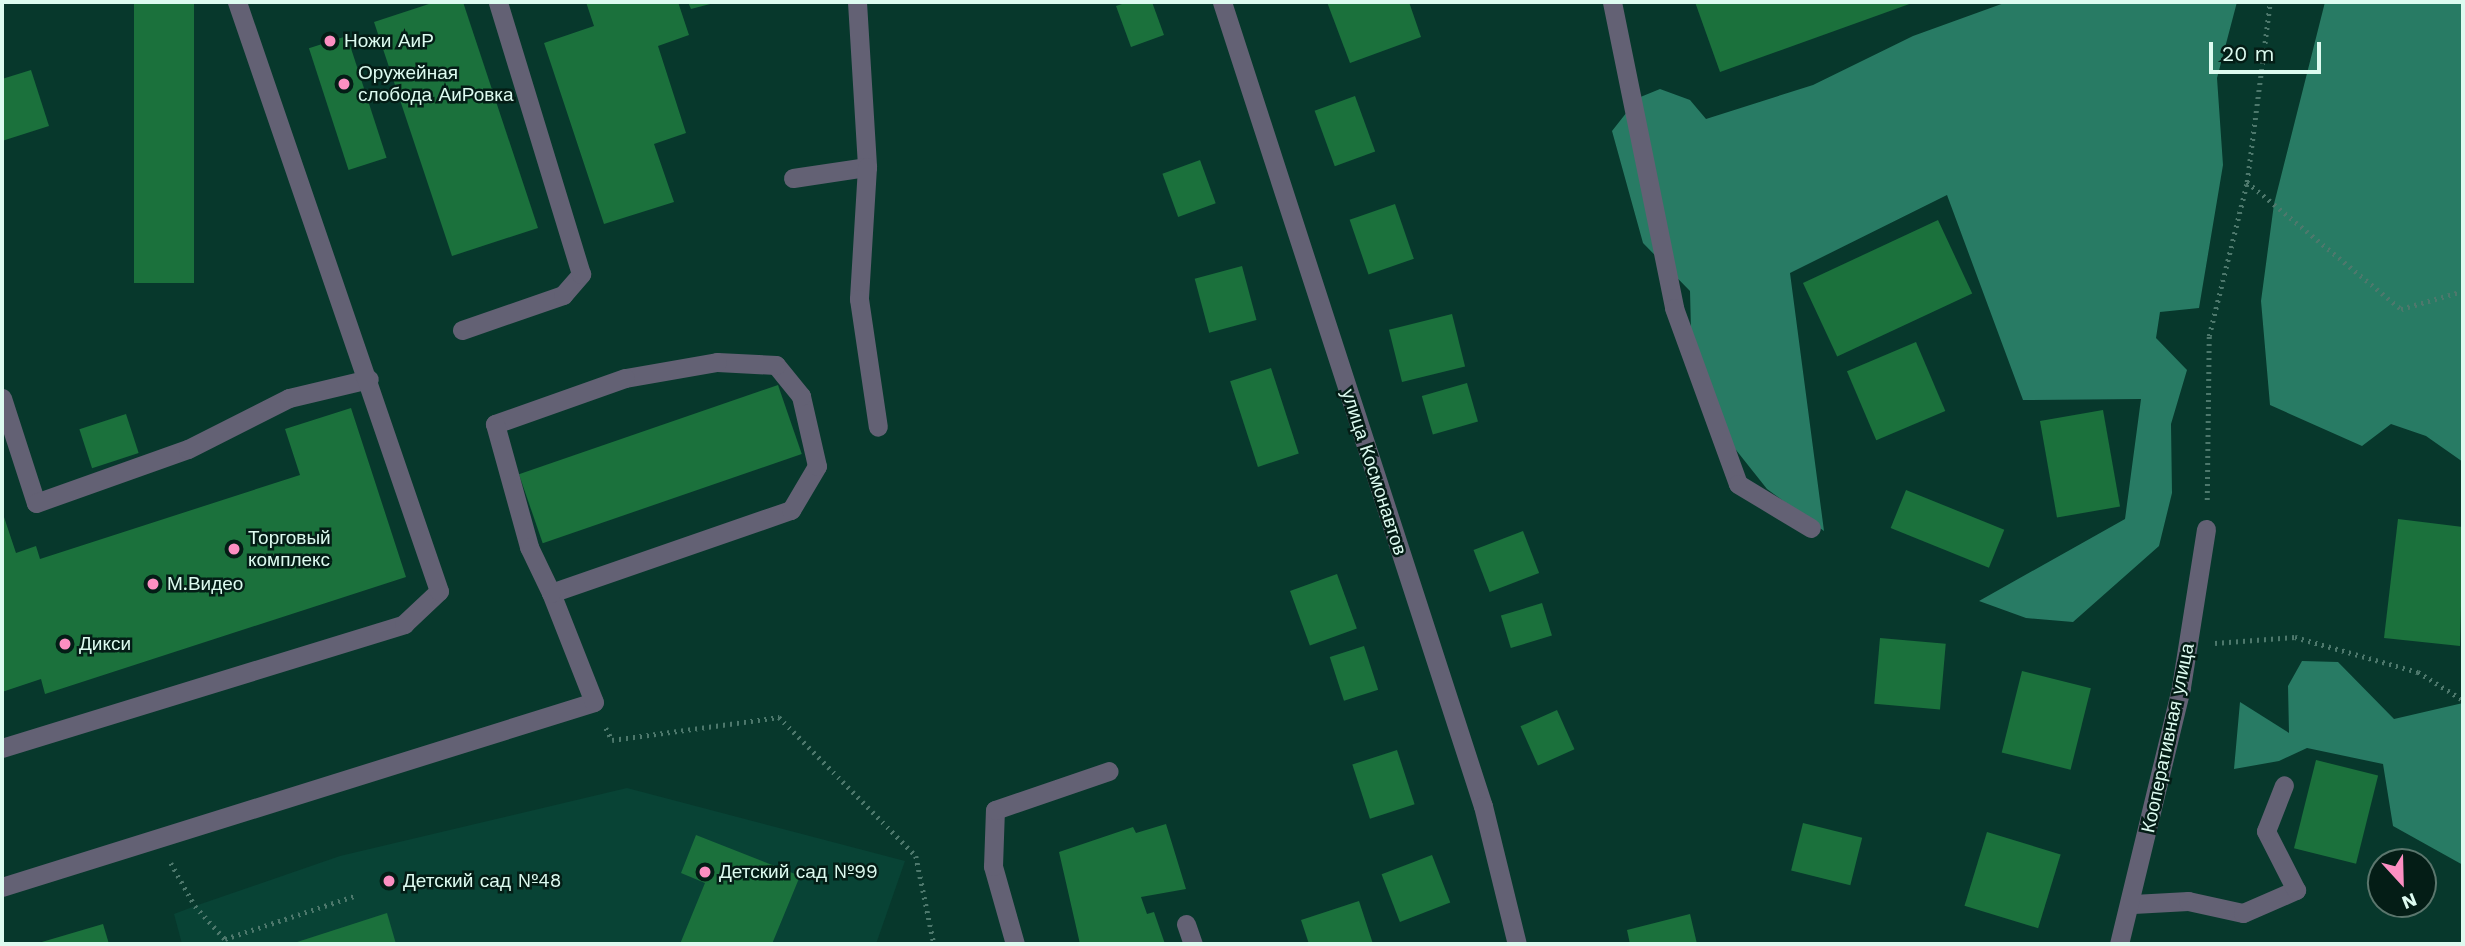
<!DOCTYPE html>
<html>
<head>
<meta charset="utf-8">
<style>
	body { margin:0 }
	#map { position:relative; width:2465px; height:946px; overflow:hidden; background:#07382c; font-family:"Work Sans",sans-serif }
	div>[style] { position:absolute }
	.built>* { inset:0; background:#084335 }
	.forest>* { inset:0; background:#287b64 }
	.building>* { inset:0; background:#1b713c; transform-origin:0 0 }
	.path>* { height:4.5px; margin-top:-2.25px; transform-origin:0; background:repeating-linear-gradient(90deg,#4d786c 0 2px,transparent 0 7px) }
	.service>* { height:19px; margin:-9.5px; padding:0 9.5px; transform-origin:9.5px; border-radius:9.5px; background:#636174 }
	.minor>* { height:19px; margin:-9.5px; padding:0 9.5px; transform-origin:9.5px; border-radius:9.5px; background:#636174 }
	.dots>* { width:19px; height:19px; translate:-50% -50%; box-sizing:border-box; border:4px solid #041d16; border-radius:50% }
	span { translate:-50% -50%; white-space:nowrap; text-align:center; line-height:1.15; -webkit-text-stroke:5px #041d16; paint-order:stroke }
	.poi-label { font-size:19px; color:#ddfbf0 }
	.left { translate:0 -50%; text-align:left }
	.street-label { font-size:19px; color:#ddfbf0 }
	.frame { position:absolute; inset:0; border:4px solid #ddfbf0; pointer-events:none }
	.north { position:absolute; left:2367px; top:848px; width:70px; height:70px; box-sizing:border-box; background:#041d16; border:2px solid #5b766d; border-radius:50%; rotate:158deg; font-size:19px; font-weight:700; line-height:28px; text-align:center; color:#ddfbf0 }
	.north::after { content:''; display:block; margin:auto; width:24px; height:32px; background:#fc8fc2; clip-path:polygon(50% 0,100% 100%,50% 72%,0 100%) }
	.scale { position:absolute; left:2209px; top:42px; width:112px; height:32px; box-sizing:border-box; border:4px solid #ddfbf0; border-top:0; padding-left:9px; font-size:21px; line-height:24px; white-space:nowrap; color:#ddfbf0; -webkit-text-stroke:5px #041d16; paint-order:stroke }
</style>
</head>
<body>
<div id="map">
	<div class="built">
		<i style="clip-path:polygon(627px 788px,905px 861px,876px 944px,182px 944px,174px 914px,195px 906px,340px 856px)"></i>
	</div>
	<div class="forest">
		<i style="clip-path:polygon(2007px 2px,2237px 2px,2217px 78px,2223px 165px,2199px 308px,2160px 312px,2156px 338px,2187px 370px,2171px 424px,2172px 493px,2159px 546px,2073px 622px,2026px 618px,1979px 601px,2125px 519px,2141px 399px,2023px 400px,1947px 195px,1790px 273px,1824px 531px,1767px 489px,1713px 421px,1691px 331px,1690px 291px,1643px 243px,1612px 131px,1638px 98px,1660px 89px,1690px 100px,1706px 119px,1813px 85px,1913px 36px)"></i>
		<i style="clip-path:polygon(2325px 2px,2463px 2px,2463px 462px,2426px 436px,2391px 424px,2362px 446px,2270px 405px,2261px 301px,2274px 204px)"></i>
		<i style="clip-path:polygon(2302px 661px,2338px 662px,2394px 719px,2463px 703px,2463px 865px,2393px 826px,2383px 764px,2307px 748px,2279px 761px,2234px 769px,2240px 702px,2289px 733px,2288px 686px)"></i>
	</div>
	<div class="building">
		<i style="left:134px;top:2px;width:60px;height:281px"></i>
		<i style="clip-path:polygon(435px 2px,463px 2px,538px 228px,452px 256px,374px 22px)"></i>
		<i style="clip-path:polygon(586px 2px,678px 2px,689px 35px,658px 46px,686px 133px,654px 144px,674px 202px,604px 224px,544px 43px,594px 26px)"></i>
		<i style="clip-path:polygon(688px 2px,714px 2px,714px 3px,691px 9px)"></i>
		<i style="clip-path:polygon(1128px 2px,1152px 2px,1164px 35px,1131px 47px,1116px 6px)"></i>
		<i style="clip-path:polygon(1327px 2px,1409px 2px,1421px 37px,1350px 63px)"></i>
		<i style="clip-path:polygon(1695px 2px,1915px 2px,1720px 72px)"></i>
		<i style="left:347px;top:36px;width:128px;height:40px;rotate:72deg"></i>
		<i style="clip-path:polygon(31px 70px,49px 126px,2px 141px,2px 79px)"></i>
		<i style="left:1355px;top:96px;width:59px;height:43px;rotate:70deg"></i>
		<i style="left:1200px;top:160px;width:46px;height:40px;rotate:70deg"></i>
		<i style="left:1395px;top:204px;width:58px;height:48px;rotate:71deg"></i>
		<i style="left:1938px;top:220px;width:81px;height:149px;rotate:65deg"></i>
		<i style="left:1242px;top:266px;width:56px;height:49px;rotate:75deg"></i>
		<i style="left:1452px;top:314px;width:54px;height:65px;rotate:76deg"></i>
		<i style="left:1916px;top:342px;width:75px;height:75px;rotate:67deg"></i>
		<i style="left:1271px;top:368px;width:90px;height:43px;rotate:72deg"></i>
		<i style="left:1467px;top:383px;width:40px;height:47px;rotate:74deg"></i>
		<i style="left:778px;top:385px;width:73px;height:274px;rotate:71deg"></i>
		<i style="clip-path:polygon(351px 408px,406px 577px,45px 694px,41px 679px,2px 692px,2px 511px,16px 553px,36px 546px,40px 559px,300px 475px,285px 429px)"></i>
		<i style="left:2103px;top:410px;width:98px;height:64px;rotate:80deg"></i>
		<i style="left:126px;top:414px;width:41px;height:49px;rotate:72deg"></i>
		<i style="left:1906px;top:490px;width:106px;height:41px;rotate:22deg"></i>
		<i style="clip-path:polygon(2398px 519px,2463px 527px,2460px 646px,2384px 638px)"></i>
		<i style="left:1523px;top:531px;width:45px;height:53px;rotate:69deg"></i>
		<i style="left:1337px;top:574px;width:58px;height:50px;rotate:70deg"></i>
		<i style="left:1542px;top:603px;width:34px;height:43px;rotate:73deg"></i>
		<i style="left:1880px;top:638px;width:66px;height:66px;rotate:5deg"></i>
		<i style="left:1364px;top:646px;width:46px;height:36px;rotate:72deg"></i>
		<i style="left:2022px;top:671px;width:71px;height:84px;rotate:14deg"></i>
		<i style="left:1557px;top:710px;width:43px;height:40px;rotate:66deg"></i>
		<i style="left:1397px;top:750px;width:57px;height:47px;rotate:72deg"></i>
		<i style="left:2316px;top:760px;width:64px;height:91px;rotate:14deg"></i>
		<i style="left:1803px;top:823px;width:61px;height:49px;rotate:14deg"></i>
		<i style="clip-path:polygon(1166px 824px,1186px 889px,1141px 897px,1147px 914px,1154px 912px,1165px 944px,1080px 944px,1059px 852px,1133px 827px,1136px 833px)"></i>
		<i style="left:1987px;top:832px;width:77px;height:77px;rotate:17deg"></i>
		<i style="clip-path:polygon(696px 835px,800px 876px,772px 944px,680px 944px,705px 883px,681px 873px)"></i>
		<i style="left:1432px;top:855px;width:51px;height:54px;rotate:69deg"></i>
		<i style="clip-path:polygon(1359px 901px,1373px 944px,1309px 944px,1301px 920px)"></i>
		<i style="clip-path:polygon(387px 913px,396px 944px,291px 944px)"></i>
		<i style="clip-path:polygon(1690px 914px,1697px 944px,1630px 944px,1627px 930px)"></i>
		<i style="clip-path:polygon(103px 924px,109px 944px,35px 944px)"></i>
	</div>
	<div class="path">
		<i style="left:2247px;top:182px;width:200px;rotate:39.5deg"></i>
		<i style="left:2401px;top:309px;width:65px;rotate:-16.2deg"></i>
		<i style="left:2207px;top:500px;width:164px;rotate:-89.3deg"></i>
		<i style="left:2209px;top:336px;width:159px;rotate:-76.1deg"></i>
		<i style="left:2247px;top:182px;width:181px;rotate:-82.7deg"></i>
		<i style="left:2215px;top:643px;width:80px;rotate:-4.3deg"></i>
		<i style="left:2295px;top:637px;width:128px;rotate:15.9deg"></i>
		<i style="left:2418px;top:672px;width:53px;rotate:31.9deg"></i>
		<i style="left:606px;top:728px;width:13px;rotate:63deg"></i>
		<i style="left:612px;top:740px;width:169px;rotate:-7.8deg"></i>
		<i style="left:779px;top:717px;width:195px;rotate:45.4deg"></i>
		<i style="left:916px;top:856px;width:90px;rotate:78.4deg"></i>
		<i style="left:171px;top:863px;width:49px;rotate:60.8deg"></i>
		<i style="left:195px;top:906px;width:45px;rotate:47.7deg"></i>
		<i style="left:225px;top:939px;width:139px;rotate:-18.4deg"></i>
	</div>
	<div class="service">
		<i style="left:857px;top:2px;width:165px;rotate:86.5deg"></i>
		<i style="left:1612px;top:2px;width:312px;rotate:78.5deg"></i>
		<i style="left:1674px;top:308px;width:187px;rotate:70deg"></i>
		<i style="left:1738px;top:484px;width:85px;rotate:31.1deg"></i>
		<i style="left:793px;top:178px;width:75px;rotate:-8.5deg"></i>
		<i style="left:867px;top:167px;width:132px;rotate:93.5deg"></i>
		<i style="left:859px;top:299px;width:129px;rotate:81.6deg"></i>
		<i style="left:462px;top:330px;width:107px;rotate:-19.1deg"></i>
		<i style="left:563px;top:295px;width:28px;rotate:-49deg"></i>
		<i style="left:581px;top:274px;width:284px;rotate:-107deg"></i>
		<i style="left:2px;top:398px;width:110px;rotate:72.1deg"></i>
		<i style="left:36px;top:503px;width:161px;rotate:-19.6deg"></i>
		<i style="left:188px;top:449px;width:113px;rotate:-26.8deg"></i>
		<i style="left:289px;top:398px;width:82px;rotate:-13.4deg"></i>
		<i style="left:2px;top:748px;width:421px;rotate:-17.1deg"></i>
		<i style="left:404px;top:624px;width:48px;rotate:-43.3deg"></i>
		<i style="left:439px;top:591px;width:623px;rotate:-108.93deg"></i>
		<i style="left:2px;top:887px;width:620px;rotate:-17.35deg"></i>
		<i style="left:594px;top:702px;width:117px;rotate:-111.5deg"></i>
		<i style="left:551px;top:593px;width:254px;rotate:-19.1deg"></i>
		<i style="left:791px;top:510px;width:51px;rotate:-59.4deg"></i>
		<i style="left:817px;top:466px;width:72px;rotate:-102.9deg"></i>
		<i style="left:801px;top:396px;width:40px;rotate:-129deg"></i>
		<i style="left:776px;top:365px;width:59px;rotate:-177.1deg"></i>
		<i style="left:717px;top:362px;width:93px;rotate:170.1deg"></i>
		<i style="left:625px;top:378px;width:138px;rotate:160.5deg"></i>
		<i style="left:495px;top:424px;width:128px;rotate:74.5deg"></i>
		<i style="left:529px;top:547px;width:51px;rotate:64.4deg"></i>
		<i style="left:2133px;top:904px;width:55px;rotate:-3.1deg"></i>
		<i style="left:2188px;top:901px;width:56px;rotate:12.3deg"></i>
		<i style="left:2243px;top:913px;width:58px;rotate:-23.5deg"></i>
		<i style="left:2296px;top:890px;width:66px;rotate:-117deg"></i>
		<i style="left:2266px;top:831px;width:49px;rotate:-68.6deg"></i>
		<i style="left:1186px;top:924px;width:21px;rotate:71deg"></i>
		<i style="left:1015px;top:944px;width:81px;rotate:-105.8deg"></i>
		<i style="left:993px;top:866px;width:56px;rotate:-88deg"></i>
		<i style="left:995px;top:810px;width:120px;rotate:-18.9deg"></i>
	</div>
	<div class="minor">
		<i style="left:1222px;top:2px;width:845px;rotate:72.02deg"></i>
		<i style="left:1483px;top:806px;width:142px;rotate:76.2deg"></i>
		<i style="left:2119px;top:944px;width:264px;rotate:-76.4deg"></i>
		<i style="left:2181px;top:687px;width:160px;rotate:-81deg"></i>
	</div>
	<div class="dots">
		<i style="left:330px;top:41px;background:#fc8fc2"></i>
		<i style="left:344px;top:84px;background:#fc8fc2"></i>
		<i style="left:234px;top:549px;background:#fc8fc2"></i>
		<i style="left:153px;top:584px;background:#fc8fc2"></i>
		<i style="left:65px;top:644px;background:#fc8fc2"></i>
		<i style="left:705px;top:872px;background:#fc8fc2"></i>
		<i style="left:389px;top:881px;background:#fc8fc2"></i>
	</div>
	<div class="poi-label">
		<span class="left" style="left:344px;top:41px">Ножи АиР</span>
		<span class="left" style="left:358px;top:84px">Оружейная<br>слобода АиРовка</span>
		<span class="left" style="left:248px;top:549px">Торговый<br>комплекс</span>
		<span class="left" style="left:167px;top:584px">М.Видео</span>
		<span class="left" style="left:79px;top:644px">Дикси</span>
		<span class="left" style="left:719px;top:872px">Детский сад №99</span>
		<span class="left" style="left:403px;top:881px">Детский сад №48</span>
	</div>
	<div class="street-label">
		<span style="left:1374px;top:472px;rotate:72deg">улица Космонавтов</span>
		<span style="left:2168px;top:738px;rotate:-78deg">Кооперативная улица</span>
	</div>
	<div class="frame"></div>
	<div class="north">N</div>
	<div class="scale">20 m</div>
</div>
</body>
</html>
